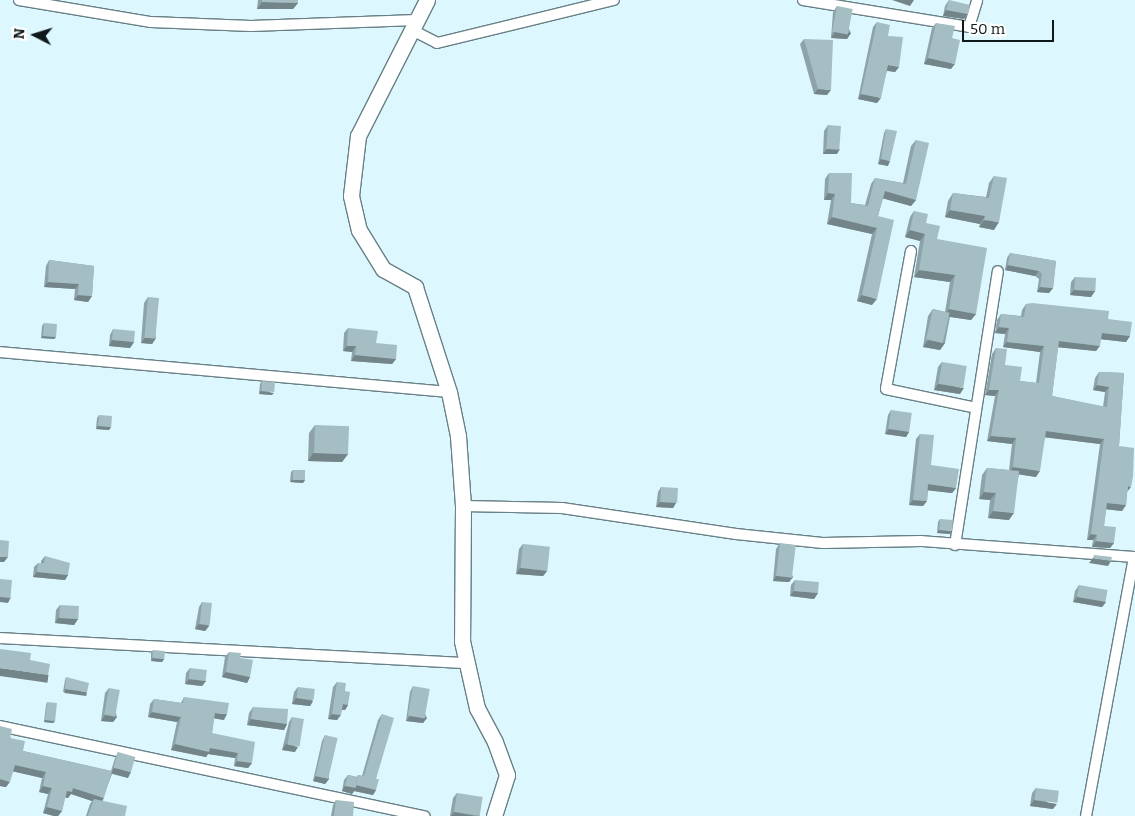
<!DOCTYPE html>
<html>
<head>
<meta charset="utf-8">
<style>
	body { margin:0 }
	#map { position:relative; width:1135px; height:816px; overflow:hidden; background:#dcf7fd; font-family:Bitter,serif }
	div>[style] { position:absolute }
	.roads { filter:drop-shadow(1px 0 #688086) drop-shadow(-1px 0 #688086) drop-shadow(0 1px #688086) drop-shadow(0 -1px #688086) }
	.street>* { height:10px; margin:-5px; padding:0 5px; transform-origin:5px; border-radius:5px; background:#fff }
	.secondary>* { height:15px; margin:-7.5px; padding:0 7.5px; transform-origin:7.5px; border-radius:7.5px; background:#fff }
	.wall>* { inset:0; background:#8da3a9 }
	.shaded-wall>* { inset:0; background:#738589; transform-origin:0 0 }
	.building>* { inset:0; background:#a4bec4; transform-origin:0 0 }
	span { translate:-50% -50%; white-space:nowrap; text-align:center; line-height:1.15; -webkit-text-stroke:4px #fefefe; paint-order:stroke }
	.north { position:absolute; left:10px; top:10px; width:50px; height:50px; -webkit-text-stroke:4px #fefefe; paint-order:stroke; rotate:275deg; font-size:14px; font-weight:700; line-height:20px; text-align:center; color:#0f181a }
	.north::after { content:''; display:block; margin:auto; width:18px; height:22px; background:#0f181a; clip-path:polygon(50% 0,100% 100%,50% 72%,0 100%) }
	.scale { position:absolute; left:962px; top:20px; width:92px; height:22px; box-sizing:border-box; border:2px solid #0f181a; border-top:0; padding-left:6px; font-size:15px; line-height:18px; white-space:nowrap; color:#0f181a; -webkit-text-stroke:4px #fefefe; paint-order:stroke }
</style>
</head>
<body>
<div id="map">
	<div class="roads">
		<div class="street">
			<i style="left:19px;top:0;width:134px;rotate:9.5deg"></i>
			<i style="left:151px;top:22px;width:100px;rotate:2.3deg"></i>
			<i style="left:251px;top:26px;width:166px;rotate:-2.1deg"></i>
			<i style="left:803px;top:0;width:168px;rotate:9.2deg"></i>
			<i style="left:969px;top:27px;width:28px;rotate:-73deg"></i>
			<i style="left:412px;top:30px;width:28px;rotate:27deg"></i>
			<i style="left:437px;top:43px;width:182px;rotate:-13.7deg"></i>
			<i style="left:911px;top:251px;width:140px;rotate:100.3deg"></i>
			<i style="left:886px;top:389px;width:92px;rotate:11.9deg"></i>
			<i style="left:0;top:352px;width:451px;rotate:5.1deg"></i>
			<i style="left:463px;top:506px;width:99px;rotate:1.2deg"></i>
			<i style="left:562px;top:508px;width:176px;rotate:8.5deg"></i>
			<i style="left:736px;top:534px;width:87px;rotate:5.9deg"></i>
			<i style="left:823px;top:543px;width:98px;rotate:-1.2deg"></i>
			<i style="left:921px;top:541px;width:215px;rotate:4.3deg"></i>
			<i style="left:955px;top:545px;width:277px;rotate:-81.1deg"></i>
			<i style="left:0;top:638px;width:468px;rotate:3.1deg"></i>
			<i style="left:0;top:726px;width:434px;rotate:12deg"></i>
			<i style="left:1086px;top:816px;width:263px;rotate:-79.5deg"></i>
		</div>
		<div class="secondary">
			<i style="left:427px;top:0;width:153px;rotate:116.9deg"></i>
			<i style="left:358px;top:136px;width:60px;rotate:96.7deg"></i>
			<i style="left:351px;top:196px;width:35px;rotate:77deg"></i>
			<i style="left:359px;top:230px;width:46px;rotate:58.4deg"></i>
			<i style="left:383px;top:269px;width:37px;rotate:29deg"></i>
			<i style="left:415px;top:287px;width:110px;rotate:72.1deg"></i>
			<i style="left:449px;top:392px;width:45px;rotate:78.4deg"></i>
			<i style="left:458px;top:436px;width:70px;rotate:85.9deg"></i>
			<i style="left:463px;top:506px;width:135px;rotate:90.4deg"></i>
			<i style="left:462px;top:641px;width:69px;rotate:77.4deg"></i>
			<i style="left:477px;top:708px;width:38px;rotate:62deg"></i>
			<i style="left:495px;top:742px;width:35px;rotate:70deg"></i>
			<i style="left:507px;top:775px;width:43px;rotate:107.6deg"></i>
		</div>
	</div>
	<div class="wall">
		<i style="clip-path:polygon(258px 0,298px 0,298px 3px,293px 9px,257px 9px)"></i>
		<i style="clip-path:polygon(949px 0,968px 14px,964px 19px,943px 16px,945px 6px)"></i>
		<i style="clip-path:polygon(837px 6px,851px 33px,847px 39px,831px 38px,833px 12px)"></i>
		<i style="clip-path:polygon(877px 22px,888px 36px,899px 67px,895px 72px,887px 71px,877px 103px,858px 99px,873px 27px)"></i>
		<i style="clip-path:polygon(936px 23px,952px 38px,951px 69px,924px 64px,932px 28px)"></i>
		<i style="clip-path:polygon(804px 39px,827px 95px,814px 94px,800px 44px)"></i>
		<i style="clip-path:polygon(828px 125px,837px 154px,823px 154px,824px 131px)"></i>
		<i style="clip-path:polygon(886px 129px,888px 166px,878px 164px,884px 133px)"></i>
		<i style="clip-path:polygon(916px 140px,916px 200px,911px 206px,883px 198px,878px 216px,872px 305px,857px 301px,872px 234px,827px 224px,831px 200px,824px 200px,825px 179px,829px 173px,851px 203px,865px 205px,871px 184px,875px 178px,903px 183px,911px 146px)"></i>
		<i style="clip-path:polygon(994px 176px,994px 230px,979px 227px,980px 224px,945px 217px,948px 201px,953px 193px,986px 197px,989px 183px)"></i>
		<i style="clip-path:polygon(914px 211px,926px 223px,937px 239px,976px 314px,971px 320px,950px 317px,945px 343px,940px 350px,923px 347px,928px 316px,933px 309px,945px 312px,950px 282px,914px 277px,920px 241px,905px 237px,910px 217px)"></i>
		<i style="clip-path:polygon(1010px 253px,1056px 261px,1053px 288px,1049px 293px,1037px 292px,1039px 279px,1035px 276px,1005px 270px,1007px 258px)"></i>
		<i style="clip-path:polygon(49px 260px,94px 266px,92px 296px,88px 302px,74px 300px,75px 289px,44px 287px,46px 266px)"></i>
		<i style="clip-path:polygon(1075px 277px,1095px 291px,1091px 297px,1070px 295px,1071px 282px)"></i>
		<i style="clip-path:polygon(148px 297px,156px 338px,152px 344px,141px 343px,144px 303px)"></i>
		<i style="clip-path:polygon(1026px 304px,1108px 319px,1130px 336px,1126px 342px,1101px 339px,1096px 351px,1058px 347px,1052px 396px,1103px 407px,1105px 392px,1093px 390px,1095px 378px,1099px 372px,1124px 373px,1119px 446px,1127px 492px,1126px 505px,1122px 511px,1106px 509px,1104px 526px,1114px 543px,1110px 548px,1092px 547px,1093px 540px,1087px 540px,1100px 444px,1045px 437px,1036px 477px,1019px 474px,1009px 520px,988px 518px,990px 500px,979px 499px,982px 475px,987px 468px,1009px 470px,1012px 444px,987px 441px,995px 396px,985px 395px,992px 354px,996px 348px,1005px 365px,1020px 381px,1036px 383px,1040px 352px,1003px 347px,1005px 334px,995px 333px,997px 320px,1001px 314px,1021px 316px,1022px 310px)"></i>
		<i style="clip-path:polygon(44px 323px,56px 337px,54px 339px,41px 338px,42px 326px)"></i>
		<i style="clip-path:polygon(348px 328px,376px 343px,396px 359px,392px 364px,351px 361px,352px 352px,343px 351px,344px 333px)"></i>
		<i style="clip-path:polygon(113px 329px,134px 342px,130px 348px,109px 346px,110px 335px)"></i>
		<i style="clip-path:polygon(942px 362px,960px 394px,934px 390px,938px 367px)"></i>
		<i style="clip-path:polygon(262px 381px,272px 395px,259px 394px,260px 384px)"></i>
		<i style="clip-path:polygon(891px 410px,909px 432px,906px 437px,885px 434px,888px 415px)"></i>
		<i style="clip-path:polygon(99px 415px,111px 427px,109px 430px,96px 429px,97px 418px)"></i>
		<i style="clip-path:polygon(315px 425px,348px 454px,342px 462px,308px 461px,309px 433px)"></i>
		<i style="clip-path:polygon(920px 434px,931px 465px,956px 488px,952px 493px,928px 490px,927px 501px,923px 506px,909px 505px,916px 439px)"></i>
		<i style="clip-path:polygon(293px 470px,305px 480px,303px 483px,290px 482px,291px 472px)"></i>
		<i style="clip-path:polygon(661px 487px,676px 503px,673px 508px,656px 507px,658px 492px)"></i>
		<i style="clip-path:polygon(940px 519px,950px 534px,937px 533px,938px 522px)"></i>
		<i style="clip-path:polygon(780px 543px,793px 577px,789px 582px,773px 581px,776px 549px)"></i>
		<i style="clip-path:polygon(523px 544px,547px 571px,543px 576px,516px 574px,519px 549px)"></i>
		<i style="clip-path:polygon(45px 556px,68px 575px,65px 580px,33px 577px,34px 567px,38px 563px,41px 563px,41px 561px)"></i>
		<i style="clip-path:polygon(795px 580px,818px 593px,814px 599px,790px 596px,791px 585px)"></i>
		<i style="clip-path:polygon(1079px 585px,1106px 602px,1102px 607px,1073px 602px,1075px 591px)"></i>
		<i style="clip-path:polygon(202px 602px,209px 626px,205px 631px,195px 629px,199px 607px)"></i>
		<i style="clip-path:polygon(60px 605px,78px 619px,74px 625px,55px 623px,56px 610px)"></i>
		<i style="clip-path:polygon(153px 650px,164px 659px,162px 662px,151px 661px,151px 653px)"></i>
		<i style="clip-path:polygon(229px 652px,240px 658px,250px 677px,247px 683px,222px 677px,225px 657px)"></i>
		<i style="clip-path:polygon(190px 668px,206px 681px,202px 686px,185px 684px,186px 673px)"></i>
		<i style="clip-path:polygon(66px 677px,85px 695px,63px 692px,65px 680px)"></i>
		<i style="clip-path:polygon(337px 682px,345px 691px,348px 705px,345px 710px,342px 710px,337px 720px,328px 719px,333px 687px)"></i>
		<i style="clip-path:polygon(413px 686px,427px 718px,423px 723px,406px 721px,410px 692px)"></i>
		<i style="clip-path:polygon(298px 687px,313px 701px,310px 706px,292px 704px,294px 692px)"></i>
		<i style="clip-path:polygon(109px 688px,117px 717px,113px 722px,101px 721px,105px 693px)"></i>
		<i style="clip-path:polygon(184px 697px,224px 720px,214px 718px,212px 733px,252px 763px,248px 768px,234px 766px,235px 758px,208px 754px,206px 757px,171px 750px,177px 722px,148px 717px,150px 704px,154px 699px,181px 703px)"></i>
		<i style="clip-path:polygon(47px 702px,55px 721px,53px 723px,44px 722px,46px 705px)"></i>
		<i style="clip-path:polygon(253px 707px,287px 724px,284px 730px,247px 725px,249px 713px)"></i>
		<i style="clip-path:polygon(382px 714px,376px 779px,376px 790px,373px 795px,354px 791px,352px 794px,342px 791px,344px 780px,348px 775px,357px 777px,358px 775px,362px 776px,378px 720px)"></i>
		<i style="clip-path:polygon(292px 717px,295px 752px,282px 750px,289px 722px)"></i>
		<i style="clip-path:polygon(0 726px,23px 751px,111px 771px,115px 758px,118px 752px,128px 778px,112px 774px,102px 800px,125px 816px,86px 816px,90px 804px,92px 801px,71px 794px,68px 798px,65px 797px,62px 811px,58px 816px,54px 816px,43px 813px,48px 794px,39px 792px,42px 778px,13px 771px,6px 787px,0 786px)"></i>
		<i style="clip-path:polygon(325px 735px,329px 779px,325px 784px,313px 781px,322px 741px)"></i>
		<i style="clip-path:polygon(1036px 788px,1053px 809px,1030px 806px,1032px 793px)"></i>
		<i style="clip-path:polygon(457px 793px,480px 816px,450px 816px,453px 798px)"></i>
		<i style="clip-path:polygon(336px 800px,353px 816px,331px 816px,333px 805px)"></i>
	</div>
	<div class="shaded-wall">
		<i style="clip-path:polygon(892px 0,914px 0,910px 6px)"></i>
		<i style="clip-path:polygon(262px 2px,298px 3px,293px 9px,257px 9px)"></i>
		<i style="clip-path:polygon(946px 10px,968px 14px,964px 19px,943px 16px)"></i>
		<i style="clip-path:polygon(835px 32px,851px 33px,847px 39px,831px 38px)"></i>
		<i style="clip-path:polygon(928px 58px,955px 64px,951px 69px,924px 64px)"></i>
		<i style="clip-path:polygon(888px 65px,899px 67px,895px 72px,884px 70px)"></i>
		<i style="clip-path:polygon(818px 89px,831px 90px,827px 95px,814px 94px)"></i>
		<i style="clip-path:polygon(861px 94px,881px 98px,877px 103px,858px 99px)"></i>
		<i style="clip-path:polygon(827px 149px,840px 149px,837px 154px,823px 154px)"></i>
		<i style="clip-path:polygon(881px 159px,890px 161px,888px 166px,878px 164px)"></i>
		<i style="clip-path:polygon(885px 191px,916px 200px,911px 206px,881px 198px)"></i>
		<i style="clip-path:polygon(828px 193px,835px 194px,831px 200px,824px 200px)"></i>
		<i style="clip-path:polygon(950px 210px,985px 216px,980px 224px,945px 217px)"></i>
		<i style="clip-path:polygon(832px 217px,877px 228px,872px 234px,827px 224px)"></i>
		<i style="clip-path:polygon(984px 220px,999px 222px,994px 230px,979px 227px)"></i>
		<i style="clip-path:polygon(910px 230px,925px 234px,920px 241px,905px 237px)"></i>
		<i style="clip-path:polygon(1008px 265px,1039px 271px,1035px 276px,1005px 270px)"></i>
		<i style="clip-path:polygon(919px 270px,955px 275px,950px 282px,914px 277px)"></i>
		<i style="clip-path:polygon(48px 282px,79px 284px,75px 289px,44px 287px)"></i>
		<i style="clip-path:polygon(1040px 287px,1053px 288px,1049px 293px,1037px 292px)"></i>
		<i style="clip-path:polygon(1074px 290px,1095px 291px,1091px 297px,1070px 295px)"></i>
		<i style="clip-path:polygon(78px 295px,92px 296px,88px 302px,74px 300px)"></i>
		<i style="clip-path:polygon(862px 295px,877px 299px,872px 305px,857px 301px)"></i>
		<i style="clip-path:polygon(949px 309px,976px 314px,971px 320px,944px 316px)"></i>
		<i style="clip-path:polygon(999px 327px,1009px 328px,1005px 334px,995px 333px)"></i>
		<i style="clip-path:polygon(1102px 333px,1130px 336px,1126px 342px,1098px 339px)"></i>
		<i style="clip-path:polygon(43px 336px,56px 337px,54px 339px,41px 338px)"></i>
		<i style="clip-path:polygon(145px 338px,156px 338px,152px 344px,141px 343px)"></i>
		<i style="clip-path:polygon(112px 340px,134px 342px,130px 348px,109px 346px)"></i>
		<i style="clip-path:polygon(928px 340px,945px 343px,940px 350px,923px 347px)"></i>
		<i style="clip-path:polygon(1059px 341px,1100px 346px,1096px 351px,1055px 347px)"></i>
		<i style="clip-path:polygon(1007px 342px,1044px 346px,1040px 352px,1003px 347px)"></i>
		<i style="clip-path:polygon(347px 346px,356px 346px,352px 352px,343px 351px)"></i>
		<i style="clip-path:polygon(355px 355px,396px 359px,392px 364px,351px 361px)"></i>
		<i style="clip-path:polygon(938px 384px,964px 388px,960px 394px,934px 390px)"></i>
		<i style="clip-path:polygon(1097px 385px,1109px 387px,1105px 392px,1093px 390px)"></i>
		<i style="clip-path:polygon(989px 390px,999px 390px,995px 396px,985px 395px)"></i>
		<i style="clip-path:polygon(261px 391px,274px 393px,272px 395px,259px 394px)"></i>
		<i style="clip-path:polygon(98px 426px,111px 427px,109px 430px,96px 429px)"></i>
		<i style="clip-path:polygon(889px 429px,909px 432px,906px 437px,885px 434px)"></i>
		<i style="clip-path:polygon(1046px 431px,1104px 439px,1100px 444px,1042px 437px)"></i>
		<i style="clip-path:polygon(991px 436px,1016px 438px,1012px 444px,987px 441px)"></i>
		<i style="clip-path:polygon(313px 453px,348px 454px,342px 462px,308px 461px)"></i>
		<i style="clip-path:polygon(1013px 467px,1040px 471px,1036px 477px,1009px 473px)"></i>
		<i style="clip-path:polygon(292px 480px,305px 480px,303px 483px,290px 482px)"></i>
		<i style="clip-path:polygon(928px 484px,956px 488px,952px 493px,924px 490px)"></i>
		<i style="clip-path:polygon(1128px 486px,1131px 487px,1127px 492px)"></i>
		<i style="clip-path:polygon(984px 492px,996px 493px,990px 500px,979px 499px)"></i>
		<i style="clip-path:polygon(913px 500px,927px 501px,923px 506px,909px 505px)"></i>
		<i style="clip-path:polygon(660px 502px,676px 503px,673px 508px,656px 507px)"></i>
		<i style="clip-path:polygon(1107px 503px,1126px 505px,1122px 511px,1103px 509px)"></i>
		<i style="clip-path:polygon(993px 511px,1014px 513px,1009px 520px,988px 518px)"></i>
		<i style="clip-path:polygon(939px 530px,952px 531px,950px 534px,937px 533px)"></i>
		<i style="clip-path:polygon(1091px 534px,1097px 535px,1093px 540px,1087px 540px)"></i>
		<i style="clip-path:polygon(1096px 541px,1114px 543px,1110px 548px,1092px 547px)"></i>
		<i style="clip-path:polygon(0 557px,8px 557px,4px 562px,0 562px)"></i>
		<i style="clip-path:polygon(1093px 558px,1111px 561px,1108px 566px,1089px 563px)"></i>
		<i style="clip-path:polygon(520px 568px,547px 571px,543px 576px,516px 574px)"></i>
		<i style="clip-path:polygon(37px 572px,68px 575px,65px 580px,33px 577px)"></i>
		<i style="clip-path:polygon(776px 576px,793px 577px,789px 582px,773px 581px)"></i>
		<i style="clip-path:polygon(794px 591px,818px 593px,814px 599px,790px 596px)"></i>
		<i style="clip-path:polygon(0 597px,11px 597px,8px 603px,0 602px)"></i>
		<i style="clip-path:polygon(1077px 597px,1106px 602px,1102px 607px,1073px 602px)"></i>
		<i style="clip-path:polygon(58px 618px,78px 619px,74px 625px,55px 623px)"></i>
		<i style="clip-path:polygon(199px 624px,209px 626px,205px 631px,195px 629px)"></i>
		<i style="clip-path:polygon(153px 658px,164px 659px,162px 662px,151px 661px)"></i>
		<i style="left:0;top:668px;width:49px;height:8px;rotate:8deg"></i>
		<i style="clip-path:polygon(226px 672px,250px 677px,247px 683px,222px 677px)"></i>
		<i style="clip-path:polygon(189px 679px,206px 681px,202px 686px,185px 684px)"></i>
		<i style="left:65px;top:689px;width:22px;height:4px;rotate:8deg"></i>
		<i style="clip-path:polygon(296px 698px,313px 701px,310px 706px,292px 704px)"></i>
		<i style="clip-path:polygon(343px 704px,348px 705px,345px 710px,339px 709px)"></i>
		<i style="clip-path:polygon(152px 712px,181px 717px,177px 722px,148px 717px)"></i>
		<i style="clip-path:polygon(215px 713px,227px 714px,224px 720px,211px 718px)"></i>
		<i style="clip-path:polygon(332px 714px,341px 715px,337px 720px,328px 719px)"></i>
		<i style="clip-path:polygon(105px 715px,117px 717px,113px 722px,101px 721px)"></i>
		<i style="clip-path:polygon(410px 716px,427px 718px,423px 723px,406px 721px)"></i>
		<i style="clip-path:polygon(251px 719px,287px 724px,284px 730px,247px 725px)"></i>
		<i style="clip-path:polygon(45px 720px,55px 721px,53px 723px,44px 722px)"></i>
		<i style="clip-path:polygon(175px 744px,210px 748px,238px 753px,235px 758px,208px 754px,206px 757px,171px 750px)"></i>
		<i style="clip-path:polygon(286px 744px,298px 747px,295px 752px,282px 750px)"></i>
		<i style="clip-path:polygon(237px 761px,252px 763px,248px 768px,234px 766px)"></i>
		<i style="clip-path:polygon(15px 765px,46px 772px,42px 778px,11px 771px)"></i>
		<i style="clip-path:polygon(114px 768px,131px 772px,128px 778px,111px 773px)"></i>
		<i style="clip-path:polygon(316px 776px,329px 779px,325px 784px,313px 781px)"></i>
		<i style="clip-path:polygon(0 779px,10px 782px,6px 787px,0 786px)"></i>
		<i style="clip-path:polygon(356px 785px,376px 790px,373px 795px,354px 791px,352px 794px,342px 791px,345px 786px)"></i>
		<i style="clip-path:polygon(43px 786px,52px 788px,48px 794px,39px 792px)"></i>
		<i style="clip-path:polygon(73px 788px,104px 798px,100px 804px,94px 799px,92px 801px,71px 794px,68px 798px,63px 797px,67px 791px)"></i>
		<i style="clip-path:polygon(1034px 800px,1057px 804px,1053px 809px,1030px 806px)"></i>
		<i style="clip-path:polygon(47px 807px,62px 811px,58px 816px,54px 816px,43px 813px)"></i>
		<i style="clip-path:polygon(454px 812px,475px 816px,451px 816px)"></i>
	</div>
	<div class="building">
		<i style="clip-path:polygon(262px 0,298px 0,298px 3px,262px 2px)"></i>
		<i style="clip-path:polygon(949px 0,970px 5px,968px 14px,946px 10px)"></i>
		<i style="left:837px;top:6px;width:16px;height:26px;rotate:11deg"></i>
		<i style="clip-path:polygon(877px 22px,890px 25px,888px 36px,903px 37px,899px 67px,888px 65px,881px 98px,861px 94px)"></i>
		<i style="clip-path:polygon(936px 23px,955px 26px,952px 38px,960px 40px,955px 64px,928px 58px)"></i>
		<i style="clip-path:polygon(804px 39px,833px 40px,831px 90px,818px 89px)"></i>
		<i style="left:828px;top:125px;width:13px;height:24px;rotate:4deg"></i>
		<i style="clip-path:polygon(886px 129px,897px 131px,890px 161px,881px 159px)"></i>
		<i style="clip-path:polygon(916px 140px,929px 143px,916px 200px,885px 191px,878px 216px,894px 220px,877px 299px,862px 295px,877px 228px,832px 217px,835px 194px,828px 193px,829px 173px,852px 173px,851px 203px,868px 206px,875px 178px,906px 184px)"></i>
		<i style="clip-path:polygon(994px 176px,1007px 178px,999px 222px,984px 220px,985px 216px,950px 210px,953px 193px,989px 198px)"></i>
		<i style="clip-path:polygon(914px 211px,928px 214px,926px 223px,940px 226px,937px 239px,987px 248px,976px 314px,949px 309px,955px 275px,919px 270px,925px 234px,910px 230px)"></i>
		<i style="clip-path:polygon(1010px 253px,1056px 261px,1053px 288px,1040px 287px,1042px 274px,1039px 271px,1008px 265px)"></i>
		<i style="clip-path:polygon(49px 260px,94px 266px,92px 296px,78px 295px,79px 284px,48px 282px)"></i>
		<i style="left:1075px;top:277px;width:21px;height:13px;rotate:3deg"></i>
		<i style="left:148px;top:297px;width:11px;height:41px;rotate:5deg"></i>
		<i style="clip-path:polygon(1032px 303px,1109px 311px,1108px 319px,1132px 322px,1130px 336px,1102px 333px,1100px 346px,1059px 341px,1052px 396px,1107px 407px,1109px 387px,1097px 385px,1099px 372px,1124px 373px,1119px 446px,1134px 448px,1133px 477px,1131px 487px,1128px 486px,1126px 505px,1107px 503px,1104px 526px,1116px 527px,1114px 543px,1096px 541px,1097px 535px,1091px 534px,1104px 439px,1046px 431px,1040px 471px,1013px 467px,1016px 438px,991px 436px,999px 390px,989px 390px,996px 348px,1007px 349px,1005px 365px,1022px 367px,1020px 381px,1039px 383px,1044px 346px,1007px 342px,1009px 328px,999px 327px,1001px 314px,1024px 317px,1026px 304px)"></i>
		<i style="left:933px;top:309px;width:17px;height:31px;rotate:13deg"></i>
		<i style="left:44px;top:323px;width:13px;height:13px;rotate:4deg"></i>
		<i style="clip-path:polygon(348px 328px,378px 331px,376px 343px,397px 345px,396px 359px,355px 355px,356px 346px,347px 346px)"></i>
		<i style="left:113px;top:329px;width:22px;height:11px;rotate:5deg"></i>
		<i style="left:942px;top:362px;width:25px;height:22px;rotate:9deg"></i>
		<i style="left:262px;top:381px;width:13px;height:10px;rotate:4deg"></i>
		<i style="left:891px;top:410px;width:21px;height:19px;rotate:8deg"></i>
		<i style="left:99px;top:415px;width:13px;height:11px;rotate:4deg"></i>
		<i style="left:315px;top:425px;width:34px;height:28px;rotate:2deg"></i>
		<i style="clip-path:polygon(920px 434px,934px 435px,931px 465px,959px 469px,956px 488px,928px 484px,927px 501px,913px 500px)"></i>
		<i style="clip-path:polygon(987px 468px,1019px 471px,1014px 513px,993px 511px,996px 493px,984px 492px)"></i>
		<i style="left:293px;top:470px;width:12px;height:10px"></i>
		<i style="left:661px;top:487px;width:17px;height:15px;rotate:3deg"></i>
		<i style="left:940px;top:519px;width:13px;height:11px;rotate:4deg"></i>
		<i style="clip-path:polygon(0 540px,9px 541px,8px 557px,0 557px)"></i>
		<i style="left:780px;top:543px;width:16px;height:33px;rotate:7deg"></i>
		<i style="left:523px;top:544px;width:27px;height:24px;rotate:6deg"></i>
		<i style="clip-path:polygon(1094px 555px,1112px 557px,1111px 561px,1093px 558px)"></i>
		<i style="clip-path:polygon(45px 556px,70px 563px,68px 575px,37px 572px,38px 563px,44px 563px)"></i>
		<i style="left:0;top:579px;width:12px;height:18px;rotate:5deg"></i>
		<i style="left:795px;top:580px;width:24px;height:11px;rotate:5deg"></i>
		<i style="left:1079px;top:585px;width:29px;height:12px;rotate:10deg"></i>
		<i style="left:202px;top:602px;width:10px;height:22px;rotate:6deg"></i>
		<i style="left:60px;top:605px;width:19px;height:13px;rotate:3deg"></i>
		<i style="clip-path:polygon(0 649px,31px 653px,30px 660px,50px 664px,48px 675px,0 668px)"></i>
		<i style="left:153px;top:650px;width:12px;height:8px;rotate:5deg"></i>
		<i style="clip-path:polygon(229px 652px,241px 653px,240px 658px,253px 660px,250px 677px,226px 672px)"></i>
		<i style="left:190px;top:668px;width:17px;height:11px;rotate:7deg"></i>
		<i style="clip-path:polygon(66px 677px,89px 683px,87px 692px,65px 689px)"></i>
		<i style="clip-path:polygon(337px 682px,346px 683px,345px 691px,350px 692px,348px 705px,343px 704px,341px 715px,332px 714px)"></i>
		<i style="left:413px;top:686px;width:17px;height:30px;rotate:10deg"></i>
		<i style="left:298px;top:687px;width:17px;height:11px;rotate:7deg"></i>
		<i style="left:109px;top:688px;width:11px;height:27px;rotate:10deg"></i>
		<i style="clip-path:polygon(184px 697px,229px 703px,227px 714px,215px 713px,212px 733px,255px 742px,252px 763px,237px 761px,238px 753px,210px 748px,209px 752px,175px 744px,181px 717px,152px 712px,154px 699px,183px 703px)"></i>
		<i style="left:47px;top:702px;width:10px;height:18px;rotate:6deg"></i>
		<i style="clip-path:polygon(253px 707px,288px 709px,287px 724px,251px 719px)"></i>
		<i style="clip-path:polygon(382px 714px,394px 718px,376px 779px,379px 779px,376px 790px,356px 785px,358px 775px,364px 776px)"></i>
		<i style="left:292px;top:717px;width:12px;height:28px;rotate:9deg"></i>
		<i style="clip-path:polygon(0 726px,12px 729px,10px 738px,25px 741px,23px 751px,112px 771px,104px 798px,73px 788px,72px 792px,67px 791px,62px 811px,47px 807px,52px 788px,43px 786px,46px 772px,15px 765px,10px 782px,0 779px)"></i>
		<i style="left:325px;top:735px;width:13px;height:42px;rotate:13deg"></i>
		<i style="left:118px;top:752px;width:18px;height:16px;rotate:16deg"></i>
		<i style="clip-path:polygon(348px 775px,357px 777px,356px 788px,345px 786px)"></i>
		<i style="left:1036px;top:788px;width:23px;height:12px;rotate:7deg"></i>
		<i style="left:457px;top:793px;width:26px;height:19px;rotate:9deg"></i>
		<i style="clip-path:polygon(94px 799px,127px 806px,125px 816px,88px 816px)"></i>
		<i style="clip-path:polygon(336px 800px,354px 802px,353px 816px,334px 816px)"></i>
	</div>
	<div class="north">N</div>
	<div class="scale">50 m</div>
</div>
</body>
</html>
